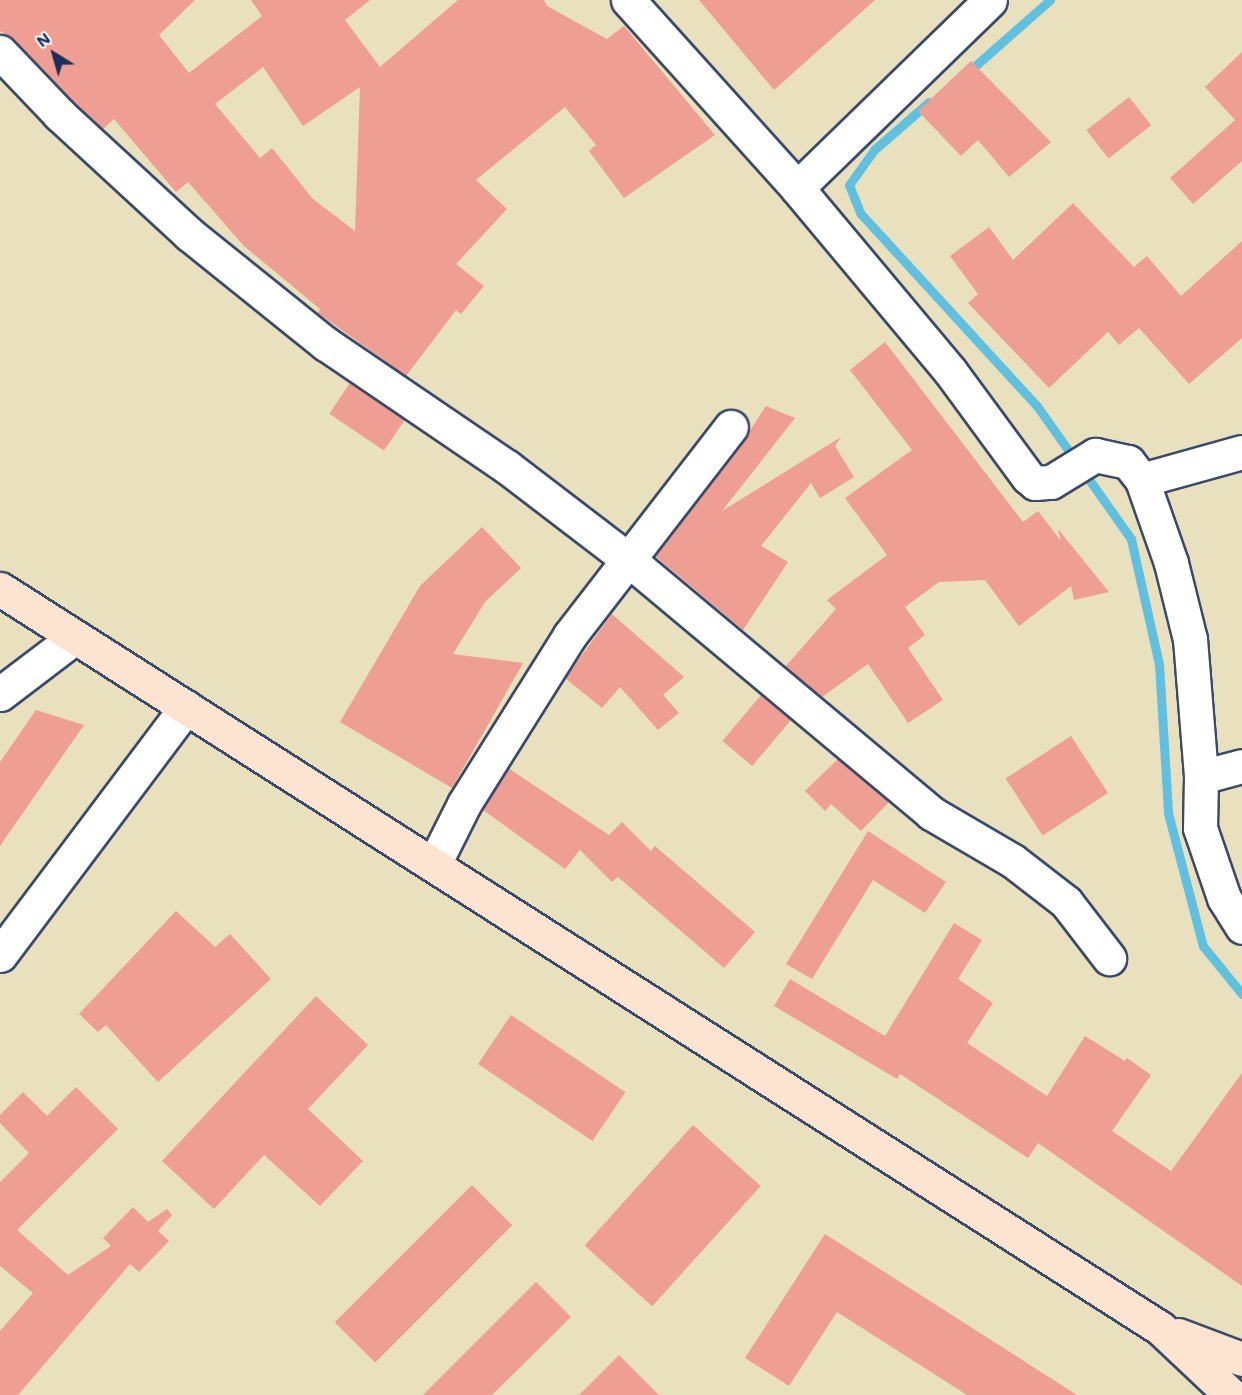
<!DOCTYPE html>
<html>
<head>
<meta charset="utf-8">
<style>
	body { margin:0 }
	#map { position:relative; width:1242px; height:1395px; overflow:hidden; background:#e9e0be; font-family:Mali,sans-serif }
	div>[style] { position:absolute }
	.stream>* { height:9px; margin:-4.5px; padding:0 4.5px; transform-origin:4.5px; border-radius:4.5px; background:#61c0df }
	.building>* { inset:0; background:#ee9e92; transform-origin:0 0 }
	.roads { filter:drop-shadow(2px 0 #3a4a6c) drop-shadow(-2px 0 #3a4a6c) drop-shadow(0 2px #3a4a6c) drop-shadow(0 -2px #3a4a6c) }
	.street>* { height:33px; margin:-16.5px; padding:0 16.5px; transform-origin:16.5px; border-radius:16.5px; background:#fff }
	.secondary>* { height:33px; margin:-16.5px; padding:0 16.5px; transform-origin:16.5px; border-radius:16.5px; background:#fde4d0 }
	span { translate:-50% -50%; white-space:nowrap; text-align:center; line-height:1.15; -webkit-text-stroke:6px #f6f6f2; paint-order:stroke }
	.north { position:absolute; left:24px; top:24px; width:60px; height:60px; -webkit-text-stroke:4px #f6f6f2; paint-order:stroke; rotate:323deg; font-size:16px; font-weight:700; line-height:24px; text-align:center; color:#1b2f5e }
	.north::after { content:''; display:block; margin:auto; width:21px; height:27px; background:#1b2f5e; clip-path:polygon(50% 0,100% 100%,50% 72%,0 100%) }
</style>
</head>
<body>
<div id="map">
	<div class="stream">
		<i style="left:966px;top:74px;width:112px;rotate:-41.4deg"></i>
		<i style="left:929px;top:102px;width:73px;rotate:138.9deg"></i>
		<i style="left:874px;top:150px;width:43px;rotate:125.5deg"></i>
		<i style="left:849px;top:185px;width:31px;rotate:68deg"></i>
		<i style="left:861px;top:214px;width:260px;rotate:47.5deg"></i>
		<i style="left:1037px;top:406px;width:163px;rotate:54.7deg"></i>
		<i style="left:1131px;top:539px;width:128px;rotate:77.4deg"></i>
		<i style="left:1159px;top:664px;width:149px;rotate:86.5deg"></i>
		<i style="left:1168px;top:813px;width:138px;rotate:75.3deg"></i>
		<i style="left:1203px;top:946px;width:62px;rotate:50.9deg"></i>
	</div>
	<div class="building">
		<i style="clip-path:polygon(evenodd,0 0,195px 0,159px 35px,189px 73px,262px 16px,251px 0,370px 0,345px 20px,380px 67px,458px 0,544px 0,547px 6px,607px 39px,624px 26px,715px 135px,624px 198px,589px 151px,596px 145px,565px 107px,476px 180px,507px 209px,456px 264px,484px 286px,461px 314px,456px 310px,406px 376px,318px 313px,320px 309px,244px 246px,188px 182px,176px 192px,114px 119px,103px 129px,74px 102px,14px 39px,0 31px,0 0,263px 67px,303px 126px,360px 87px,355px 231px,313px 199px,272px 148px,260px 158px,215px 104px,263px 67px)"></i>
		<i style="clip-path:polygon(699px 0,875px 0,774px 90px)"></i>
		<i style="clip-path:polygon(1242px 52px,1242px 161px,1193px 204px,1170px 178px,1235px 120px,1205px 87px)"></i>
		<i style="clip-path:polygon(971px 61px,1051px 142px,1009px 177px,978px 140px,961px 156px,918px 111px)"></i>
		<i style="left:1129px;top:97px;width:36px;height:54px;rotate:52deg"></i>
		<i style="clip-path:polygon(1073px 203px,1134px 267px,1147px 256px,1181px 296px,1242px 241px,1242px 338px,1189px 384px,1139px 328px,1119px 345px,1108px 332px,1049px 388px,968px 303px,978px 294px,950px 256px,989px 227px,1013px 260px)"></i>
		<i style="clip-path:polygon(885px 342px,1023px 522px,1038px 511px,1061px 541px,1058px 529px,1109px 592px,1074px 600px,1071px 586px,1019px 626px,985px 580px,939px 582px,905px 607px,925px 635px,908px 648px,943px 700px,908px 723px,868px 664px,822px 697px,785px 667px,836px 609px,827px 600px,887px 555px,845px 498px,912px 450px,850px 370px)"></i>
		<i style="left:350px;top:383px;width:66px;height:37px;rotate:34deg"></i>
		<i style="clip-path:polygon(766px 406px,795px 418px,722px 511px,841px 437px,835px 446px,854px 477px,820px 498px,811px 483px,761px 546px,788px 562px,743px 630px,655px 556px,736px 452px)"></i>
		<i style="clip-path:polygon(482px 527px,521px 568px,485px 602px,453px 654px,523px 663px,452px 788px,340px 722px,420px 586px)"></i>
		<i style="clip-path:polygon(612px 614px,684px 677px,663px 695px,679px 713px,658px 730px,620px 687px,602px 708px,565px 678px)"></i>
		<i style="left:761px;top:695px;width:39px;height:60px;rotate:40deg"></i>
		<i style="clip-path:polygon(36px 710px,84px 725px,0 846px,0 762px)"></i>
		<i style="left:1071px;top:736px;width:68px;height:78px;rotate:57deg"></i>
		<i style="clip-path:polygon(838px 759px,889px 802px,861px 831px,831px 804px,825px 811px,805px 791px)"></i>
		<i style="clip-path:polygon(508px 768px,609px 835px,622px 822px,651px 851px,655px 846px,755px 932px,724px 968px,618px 877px,612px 882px,580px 850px,565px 869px,483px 810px)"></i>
		<i style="clip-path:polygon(868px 831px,946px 882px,925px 913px,873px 880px,812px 979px,786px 964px)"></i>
		<i style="clip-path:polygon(176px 911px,215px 947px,230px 934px,271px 979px,158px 1082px,106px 1025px,98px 1032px,79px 1014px)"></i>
		<i style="clip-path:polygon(954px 923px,982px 940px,958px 979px,993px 1003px,967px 1043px,1047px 1096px,1085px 1036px,1125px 1061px,1127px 1058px,1151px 1075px,1112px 1131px,1171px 1171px,1242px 1073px,1242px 1286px,1038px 1143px,1028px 1158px,900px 1074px,897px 1079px,774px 1006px,790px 979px,885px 1036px)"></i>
		<i style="clip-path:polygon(316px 996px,368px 1045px,308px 1109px,363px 1161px,320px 1206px,264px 1155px,214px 1209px,162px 1161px)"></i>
		<i style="left:511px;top:1015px;width:138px;height:59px;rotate:34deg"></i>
		<i style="clip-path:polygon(76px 1087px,118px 1129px,17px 1230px,68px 1275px,111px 1246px,103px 1238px,133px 1207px,148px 1222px,167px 1209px,172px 1215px,158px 1231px,169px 1241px,139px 1272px,130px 1264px,18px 1395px,0 1395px,0 1331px,33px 1293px,0 1266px,0 1182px,29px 1153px,0 1123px,0 1115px,23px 1092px,47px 1116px)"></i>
		<i style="left:693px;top:1125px;width:91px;height:162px;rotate:42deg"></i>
		<i style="left:472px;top:1185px;width:57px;height:194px;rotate:45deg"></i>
		<i style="clip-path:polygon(825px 1234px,1077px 1395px,967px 1395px,837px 1312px,789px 1386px,745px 1358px)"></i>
		<i style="clip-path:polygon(536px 1282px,571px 1317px,492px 1395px,423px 1395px)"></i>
		<i style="clip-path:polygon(619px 1355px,659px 1395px,579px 1395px)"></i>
	</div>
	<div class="roads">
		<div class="street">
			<i style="left:628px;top:0;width:253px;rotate:48deg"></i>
			<i style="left:797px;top:188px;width:239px;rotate:50.1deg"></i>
			<i style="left:950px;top:371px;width:132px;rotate:53.7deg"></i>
			<i style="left:1028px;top:477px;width:9px;rotate:41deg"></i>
			<i style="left:1035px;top:483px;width:16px;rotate:-4deg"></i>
			<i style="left:1051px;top:482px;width:52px;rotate:-31.5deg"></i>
			<i style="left:1095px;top:455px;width:34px;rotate:12deg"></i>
			<i style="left:1128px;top:462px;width:23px;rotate:52deg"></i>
			<i style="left:0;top:52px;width:86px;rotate:46.4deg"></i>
			<i style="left:59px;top:114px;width:177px;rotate:42.7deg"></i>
			<i style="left:189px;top:234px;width:176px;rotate:38.8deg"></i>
			<i style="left:326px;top:344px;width:219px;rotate:34.2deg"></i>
			<i style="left:507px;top:467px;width:155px;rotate:37.4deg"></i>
			<i style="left:630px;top:561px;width:393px;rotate:39.9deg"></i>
			<i style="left:931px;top:813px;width:95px;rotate:30.3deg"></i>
			<i style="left:1013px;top:861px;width:67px;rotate:37.7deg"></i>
			<i style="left:1066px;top:902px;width:71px;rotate:52.5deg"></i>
			<i style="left:797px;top:188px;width:269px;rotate:-44.2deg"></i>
			<i style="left:1242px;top:452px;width:104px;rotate:164.4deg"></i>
			<i style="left:1142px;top:480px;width:88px;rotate:70.7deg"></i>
			<i style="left:1171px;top:563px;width:78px;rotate:76deg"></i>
			<i style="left:1190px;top:639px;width:138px;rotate:85.4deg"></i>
			<i style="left:1201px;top:777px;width:51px;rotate:91.1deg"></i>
			<i style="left:1200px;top:828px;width:74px;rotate:71.1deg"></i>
			<i style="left:1224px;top:898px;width:34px;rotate:58deg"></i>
			<i style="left:0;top:694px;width:94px;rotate:-37.2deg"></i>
			<i style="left:1201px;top:777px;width:42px;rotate:-15deg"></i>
			<i style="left:434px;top:864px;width:67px;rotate:-63.4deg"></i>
			<i style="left:464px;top:804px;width:199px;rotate:-57.9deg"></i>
			<i style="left:570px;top:635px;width:263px;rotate:-52.3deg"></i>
			<i style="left:0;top:955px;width:310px;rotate:-53.1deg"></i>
		</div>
		<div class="secondary">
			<i style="left:0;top:589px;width:1375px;rotate:32.5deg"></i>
			<i style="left:1160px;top:1328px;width:98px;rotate:43.3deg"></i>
			<i style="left:1178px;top:1335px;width:68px;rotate:20.6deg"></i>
		</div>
	</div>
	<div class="north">N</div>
</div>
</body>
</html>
